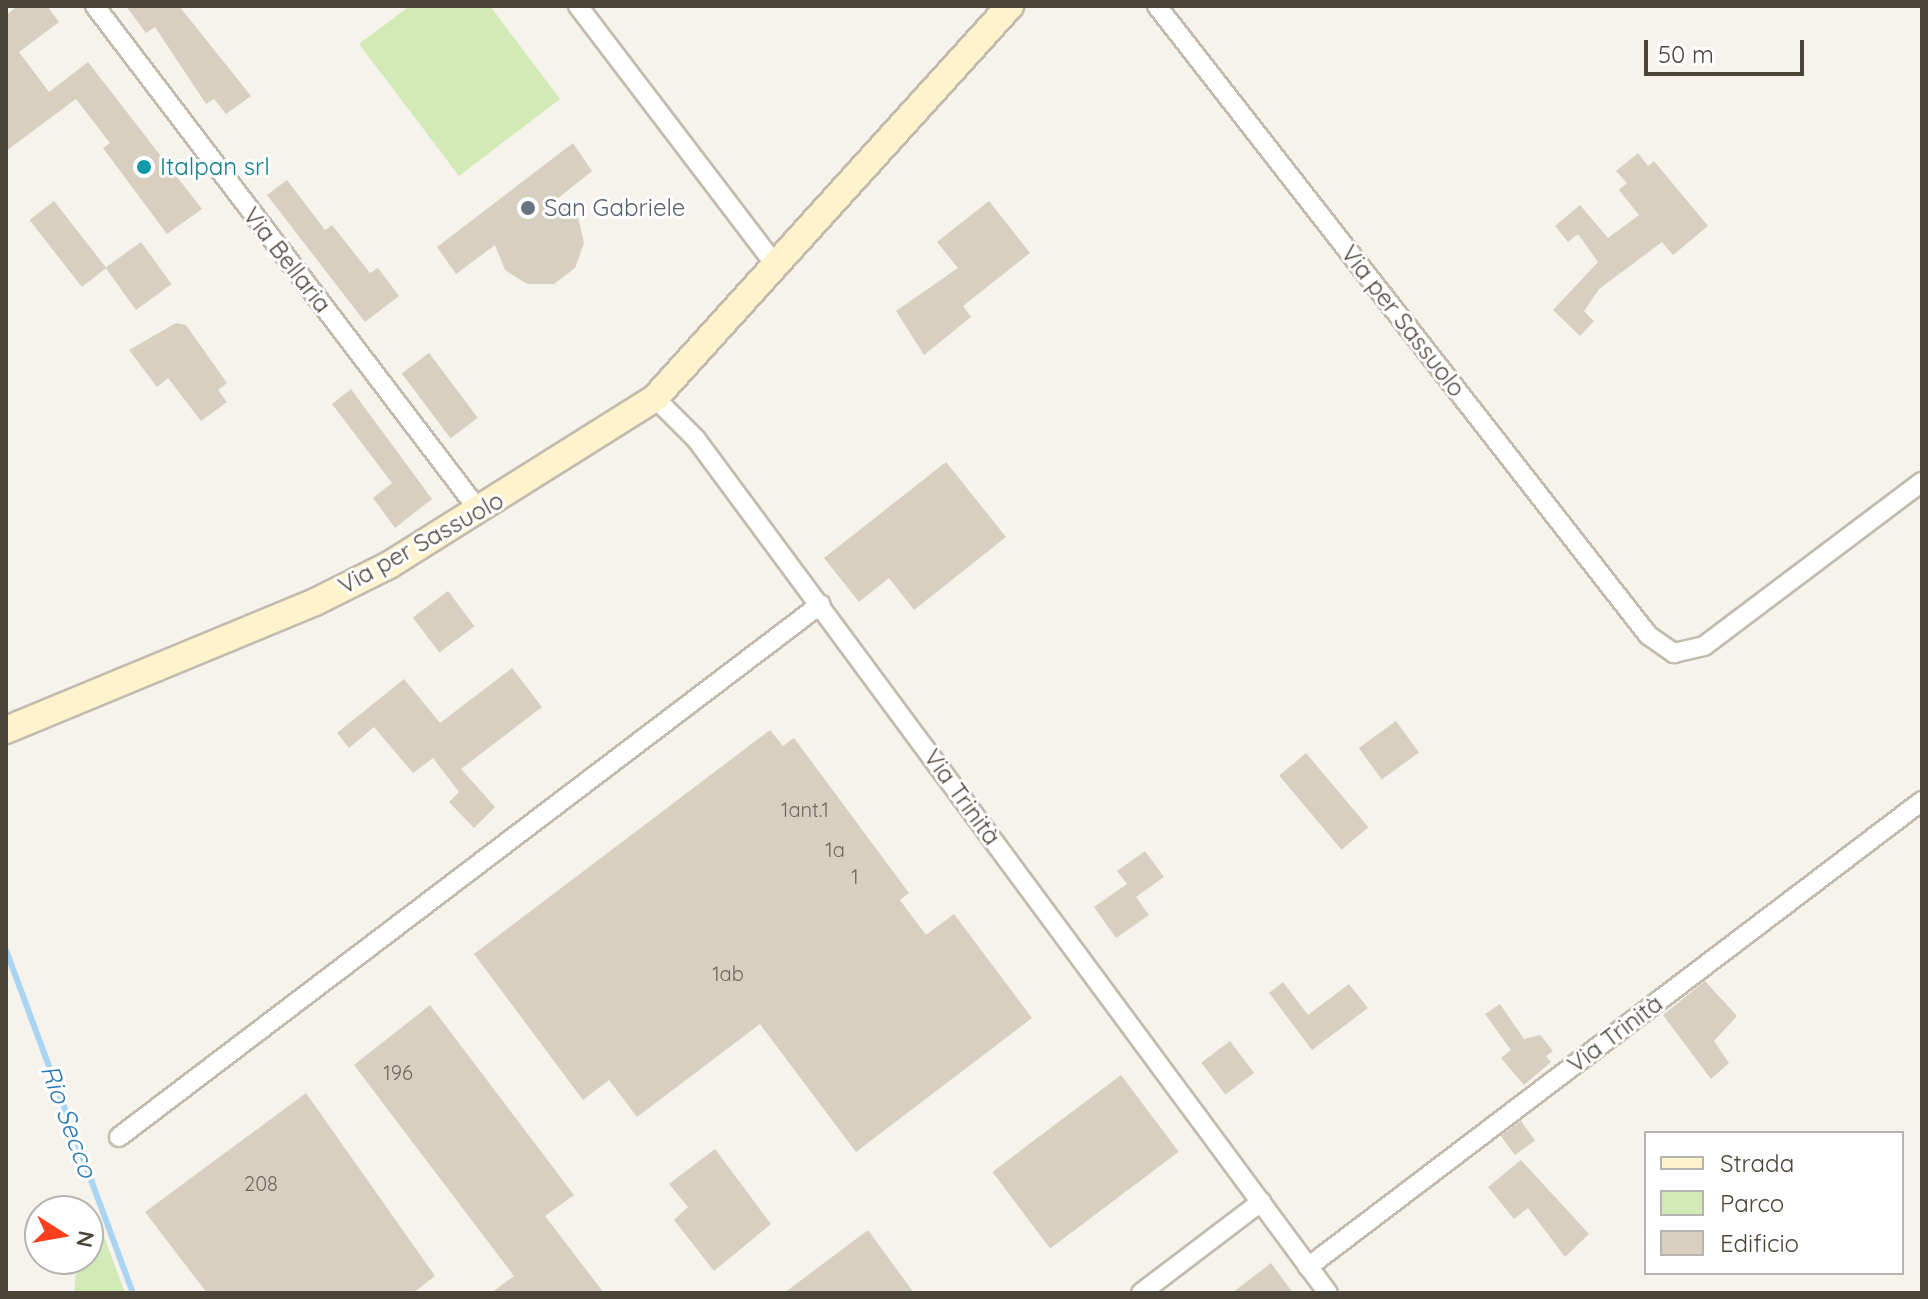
<!DOCTYPE html>
<html>
<head>
<meta charset="utf-8">
<style>
	body { margin:0 }
	#map { position:relative; width:1928px; height:1299px; overflow:hidden; background:#f6f3ec; font-family:Quicksand,sans-serif }
	div>[style] { position:absolute }
	.green>* { inset:0; background:#d2eab5 }
	.stream>* { height:6px; margin:-3px; padding:0 3px; transform-origin:3px; border-radius:3px; background:#a9d4f2 }
	.building>* { inset:0; background:#d8cfc1; transform-origin:0 0 }
	.roads { filter:drop-shadow(2px 0 #c2bbae) drop-shadow(-2px 0 #c2bbae) drop-shadow(0 2px #c2bbae) drop-shadow(0 -2px #c2bbae) }
	.minor>* { height:18px; margin:-9px; padding:0 9px; transform-origin:9px; border-radius:9px; background:#fff }
	.secondary>* { height:26px; margin:-13px; padding:0 13px; transform-origin:13px; border-radius:13px; background:#fff3cd }
	.dots>* { width:22px; height:22px; translate:-50% -50%; box-sizing:border-box; border:4px solid #fff; border-radius:50% }
	span { translate:-50% -50%; white-space:nowrap; text-align:center; line-height:1.15; -webkit-text-stroke:6px #fff; paint-order:stroke }
	.number-label { font-size:20px; color:#6e675b }
	.number-label span { -webkit-text-stroke-width:0 }
	.culture-label { font-size:24px; color:#0d838f }
	.left { translate:0 -50%; text-align:left }
	.worship-label { font-size:24px; color:#5b616d }
	.street-label { font-size:24px; color:#4b4439 }
	.water-label { font-size:26px; color:#2e7ab2; font-style:italic }
	.frame { position:absolute; inset:0; border:8px solid #4b4439; pointer-events:none }
	.legend { position:absolute; left:1644px; top:1131px; width:260px; height:144px; box-sizing:border-box; background:#fff; border:2px solid #b7b4b0; margin:0; padding:10px 14px; list-style:none; font-size:24px; color:#4b4439 }
	.legend li { display:flex; align-items:center; gap:16px; height:40px }
	.legend b { width:40px; border:2px solid #b7b4b0 }
	.north { position:absolute; left:24px; top:1195px; width:80px; height:80px; box-sizing:border-box; background:#fff; border:2px solid #b7b4b0; border-radius:50%; rotate:101deg; font-size:22px; font-weight:700; line-height:32px; text-align:center; color:#4b4439 }
	.north::after { content:''; display:block; margin:auto; width:28px; height:36px; background:#fc3f1d; clip-path:polygon(50% 0,100% 100%,50% 72%,0 100%) }
	.scale { position:absolute; left:1644px; top:40px; width:160px; height:36px; box-sizing:border-box; border:4px solid #4b4439; border-top:0; padding-left:10px; font-size:24px; line-height:28px; white-space:nowrap; color:#4b4439; -webkit-text-stroke:6px #fff; paint-order:stroke }
</style>
</head>
<body>
<div id="map">
	<div class="green">
		<i style="clip-path:polygon(410px 6px,490px 6px,560px 99px,459px 176px,359px 44px)"></i>
		<i style="clip-path:polygon(102px 1231px,125px 1293px,74px 1293px,76px 1273px)"></i>
	</div>
	<div class="stream">
		<i style="left:6px;top:950px;width:366px;rotate:69.7deg"></i>
	</div>
	<div class="building">
		<i style="clip-path:polygon(18px 6px,47px 6px,59px 22px,19px 52px,49px 92px,88px 62px,202px 209px,167px 234px,103px 148px,110px 143px,76px 99px,6px 151px,6px 15px)"></i>
		<i style="clip-path:polygon(126px 6px,179px 6px,251px 96px,226px 114px,214px 99px,206px 104px,155px 27px,146px 33px)"></i>
		<i style="clip-path:polygon(573px 143px,592px 171px,557px 199px,578px 217px,584px 243px,575px 268px,554px 284px,527px 284px,505px 270px,495px 245px,456px 274px,437px 247px)"></i>
		<i style="clip-path:polygon(1638px 153px,1648px 166px,1654px 161px,1708px 226px,1673px 255px,1662px 242px,1599px 289px,1584px 311px,1594px 321px,1580px 336px,1553px 310px,1598px 262px,1578px 234px,1568px 242px,1555px 226px,1580px 205px,1608px 238px,1639px 215px,1619px 190px,1627px 183px,1616px 171px)"></i>
		<i style="clip-path:polygon(287px 180px,325px 230px,332px 225px,370px 273px,378px 268px,399px 296px,365px 322px,267px 195px)"></i>
		<i style="left:54px;top:201px;width:85px;height:31px;rotate:52deg"></i>
		<i style="clip-path:polygon(989px 201px,1030px 253px,963px 306px,971px 317px,924px 355px,896px 311px,958px 268px,937px 242px)"></i>
		<i style="left:141px;top:242px;width:52px;height:44px;rotate:54deg"></i>
		<i style="clip-path:polygon(176px 323px,186px 325px,227px 383px,218px 390px,227px 402px,201px 421px,168px 378px,157px 387px,129px 350px)"></i>
		<i style="left:429px;top:353px;width:81px;height:34px;rotate:53deg"></i>
		<i style="clip-path:polygon(351px 389px,432px 499px,395px 528px,373px 498px,392px 483px,332px 404px)"></i>
		<i style="clip-path:polygon(946px 462px,1006px 537px,914px 610px,889px 578px,859px 602px,824px 558px)"></i>
		<i style="left:448px;top:591px;width:44px;height:44px;rotate:53deg"></i>
		<i style="clip-path:polygon(512px 668px,542px 707px,461px 769px,495px 807px,474px 828px,449px 802px,459px 792px,433px 758px,413px 773px,374px 727px,349px 748px,337px 733px,404px 679px,440px 723px)"></i>
		<i style="left:1396px;top:721px;width:39px;height:46px;rotate:54deg"></i>
		<i style="clip-path:polygon(770px 730px,783px 746px,794px 738px,909px 893px,900px 900px,926px 935px,954px 914px,1032px 1018px,856px 1152px,760px 1024px,637px 1117px,609px 1080px,583px 1100px,474px 954px)"></i>
		<i style="left:1306px;top:753px;width:97px;height:35px;rotate:50deg"></i>
		<i style="clip-path:polygon(1145px 851px,1164px 877px,1136px 897px,1149px 915px,1116px 938px,1094px 907px,1127px 884px,1117px 871px)"></i>
		<i style="clip-path:polygon(1705px 981px,1737px 1016px,1714px 1041px,1729px 1063px,1711px 1079px,1663px 1015px)"></i>
		<i style="clip-path:polygon(1283px 982px,1308px 1015px,1349px 984px,1368px 1008px,1312px 1050px,1269px 993px)"></i>
		<i style="clip-path:polygon(1500px 1004px,1524px 1039px,1540px 1035px,1553px 1051px,1546px 1056px,1551px 1062px,1524px 1085px,1501px 1058px,1511px 1050px,1485px 1014px)"></i>
		<i style="clip-path:polygon(430px 1005px,574px 1195px,545px 1216px,604px 1293px,491px 1293px,514px 1276px,354px 1065px)"></i>
		<i style="left:1230px;top:1041px;width:40px;height:36px;rotate:53deg"></i>
		<i style="left:1121px;top:1075px;width:96px;height:161px;rotate:53deg"></i>
		<i style="clip-path:polygon(306px 1093px,435px 1276px,413px 1293px,207px 1293px,145px 1212px)"></i>
		<i style="left:1521px;top:1121px;width:24px;height:25px;rotate:54deg"></i>
		<i style="clip-path:polygon(715px 1149px,771px 1224px,714px 1271px,674px 1220px,688px 1207px,669px 1184px)"></i>
		<i style="clip-path:polygon(1521px 1160px,1589px 1234px,1565px 1257px,1528px 1208px,1514px 1219px,1488px 1187px)"></i>
		<i style="clip-path:polygon(868px 1230px,914px 1293px,784px 1293px)"></i>
		<i style="clip-path:polygon(1271px 1263px,1293px 1293px,1232px 1293px)"></i>
	</div>
	<div class="roads">
		<div class="minor">
			<i style="left:95px;top:6px;width:636px;rotate:52.73deg"></i>
			<i style="left:578px;top:6px;width:328px;rotate:52.7deg"></i>
			<i style="left:1157px;top:6px;width:798px;rotate:52.02deg"></i>
			<i style="left:1648px;top:635px;width:32px;rotate:35deg"></i>
			<i style="left:1674px;top:653px;width:31px;rotate:-13deg"></i>
			<i style="left:1704px;top:646px;width:273px;rotate:-37deg"></i>
			<i style="left:655px;top:398px;width:58px;rotate:45deg"></i>
			<i style="left:696px;top:439px;width:1062px;rotate:53.5deg"></i>
			<i style="left:119px;top:1137px;width:881px;rotate:-37.21deg"></i>
			<i style="left:1308px;top:1267px;width:771px;rotate:-37.2deg"></i>
			<i style="left:1141px;top:1293px;width:151px;rotate:-37.2deg"></i>
		</div>
		<div class="secondary">
			<i style="left:6px;top:730px;width:334px;rotate:-22.5deg"></i>
			<i style="left:315px;top:602px;width:83px;rotate:-26.6deg"></i>
			<i style="left:389px;top:565px;width:314px;rotate:-32.1deg"></i>
			<i style="left:655px;top:398px;width:529px;rotate:-47.84deg"></i>
		</div>
	</div>
	<div class="dots">
		<i style="left:144px;top:167px;background:#0f9aa8"></i>
		<i style="left:528px;top:208px;background:#6b7280"></i>
	</div>
	<div class="number-label">
		<span style="left:805px;top:809px">1ant.1</span>
		<span style="left:835px;top:849px">1a</span>
		<span style="left:855px;top:876px">1</span>
		<span style="left:728px;top:973px">1ab</span>
		<span style="left:398px;top:1072px">196</span>
		<span style="left:261px;top:1183px">208</span>
	</div>
	<div class="culture-label">
		<span class="left" style="left:160px;top:167px">Italpan srl</span>
	</div>
	<div class="worship-label">
		<span class="left" style="left:544px;top:208px">San Gabriele</span>
	</div>
	<div class="street-label">
		<span style="left:287px;top:260px;rotate:52deg">Via Bellaria</span>
		<span style="left:1403px;top:321px;rotate:52deg">Via per Sassuolo</span>
		<span style="left:421px;top:543px;rotate:-29deg">Via per Sassuolo</span>
		<span style="left:962px;top:797px;rotate:54deg">Via Trinità</span>
		<span style="left:1615px;top:1034px;rotate:-37deg">Via Trinità</span>
	</div>
	<div class="water-label">
		<span style="left:69px;top:1121px;rotate:70deg">Rio Secco</span>
	</div>
	<div class="frame"></div>
	<ul class="legend">
	<li><b style="height:10px;background:#fff3cd"></b>Strada</li>
	<li><b style="height:22px;background:#d2eab5"></b>Parco</li>
	<li><b style="height:22px;background:#d8cfc1"></b>Edificio</li>
	</ul>
	<div class="north">N</div>
	<div class="scale">50 m</div>
</div>
</body>
</html>
